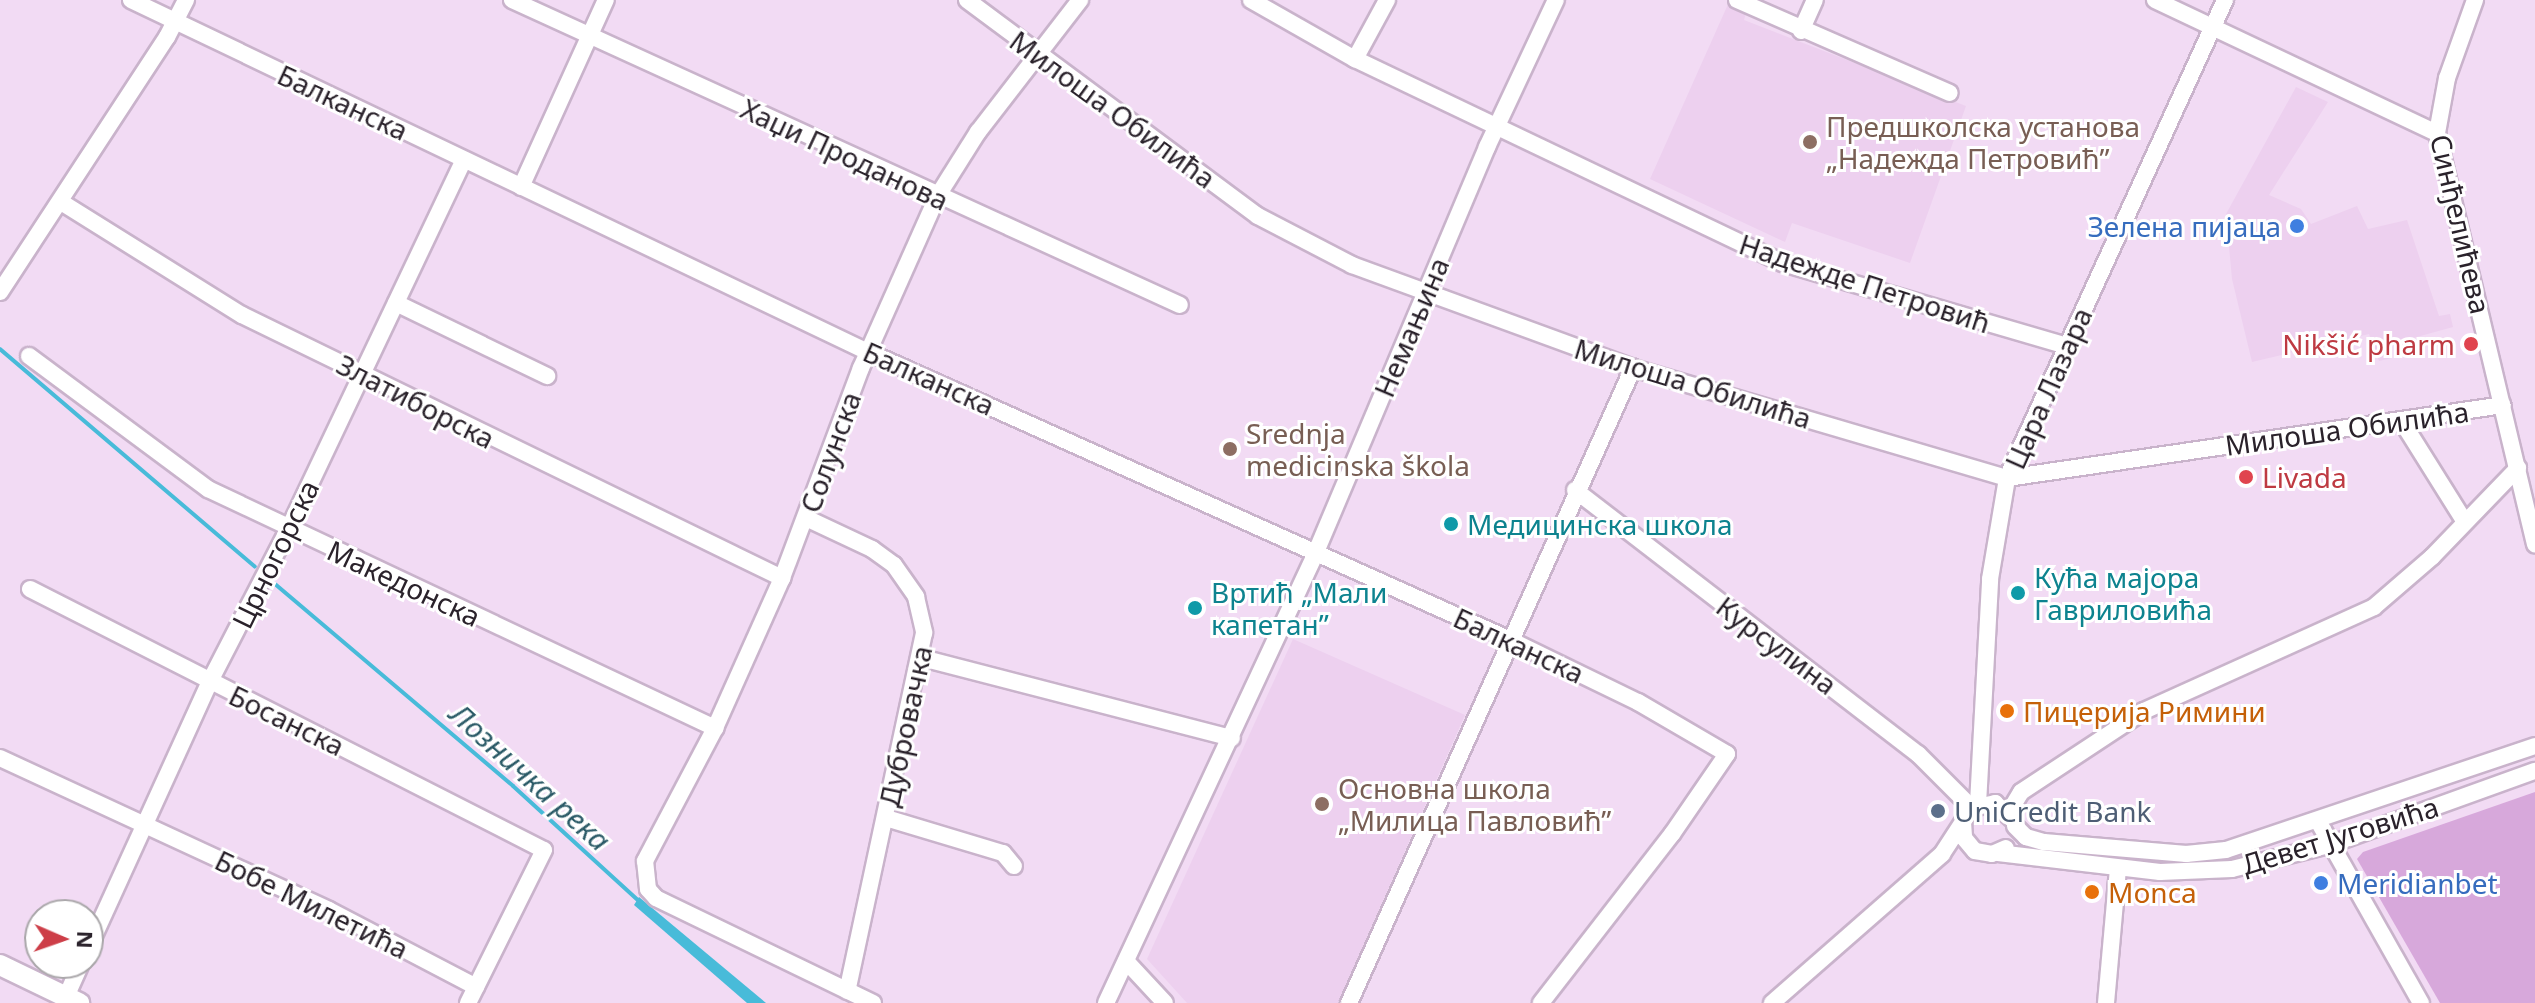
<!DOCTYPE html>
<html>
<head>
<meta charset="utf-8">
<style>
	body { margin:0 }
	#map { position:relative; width:2535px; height:1003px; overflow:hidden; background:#f2dbf4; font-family:"Noto Sans",sans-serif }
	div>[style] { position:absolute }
	.built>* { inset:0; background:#edd0ef }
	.green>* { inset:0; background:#d7a8db }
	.water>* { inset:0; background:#48bbd9 }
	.stream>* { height:4px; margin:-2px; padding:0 2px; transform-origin:2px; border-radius:2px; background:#48bbd9 }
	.roads { filter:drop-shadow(2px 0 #c9b3cb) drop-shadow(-2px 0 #c9b3cb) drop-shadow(0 2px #c9b3cb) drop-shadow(0 -2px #c9b3cb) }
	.minor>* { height:16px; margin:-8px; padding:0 8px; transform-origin:8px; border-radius:8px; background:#fff }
	.major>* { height:20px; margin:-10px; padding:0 10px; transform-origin:10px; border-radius:10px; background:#fff }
	.dots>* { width:22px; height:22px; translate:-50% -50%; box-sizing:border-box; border:4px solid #fff; border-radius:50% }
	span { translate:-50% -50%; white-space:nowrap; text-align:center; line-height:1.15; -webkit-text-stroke:6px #fff; paint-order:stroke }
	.street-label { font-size:28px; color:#2a222b }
	.education-label { font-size:28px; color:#785e54 }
	.left { translate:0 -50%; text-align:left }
	.shop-label { font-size:28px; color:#366cbe }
	.right { translate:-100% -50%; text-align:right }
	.health-label { font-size:28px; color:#be3a42 }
	.culture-label { font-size:28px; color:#0d838f }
	.food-label { font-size:28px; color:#c56008 }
	.service-label { font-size:28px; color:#4e5e75 }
	.water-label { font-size:30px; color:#2b5a67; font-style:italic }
	.north { position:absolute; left:24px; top:899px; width:80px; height:80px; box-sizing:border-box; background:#fff; border:2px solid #aaa7aa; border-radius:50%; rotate:92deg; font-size:22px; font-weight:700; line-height:32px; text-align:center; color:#2a222b }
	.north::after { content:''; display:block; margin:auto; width:28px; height:36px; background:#cd3e48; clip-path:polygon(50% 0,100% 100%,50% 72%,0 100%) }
</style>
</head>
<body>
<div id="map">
	<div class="built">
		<i style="clip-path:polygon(1729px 2px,1747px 10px,1744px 20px,1966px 106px,1910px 263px,1792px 223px,1785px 242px,1650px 179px)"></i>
		<i style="clip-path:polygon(2296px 87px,2328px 102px,2269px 195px,2301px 209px,2311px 224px,2357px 206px,2368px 229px,2407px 220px,2439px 316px,2450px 314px,2453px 327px,2388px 345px,2392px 358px,2379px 361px,2369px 334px,2252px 362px,2232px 279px,2226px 214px)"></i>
		<i style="clip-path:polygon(1293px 639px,1465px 715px,1338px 1003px,1187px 1003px,1147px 959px)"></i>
	</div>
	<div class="green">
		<i style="clip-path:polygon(2535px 792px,2535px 1003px,2440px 1003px,2357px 859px,2363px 852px)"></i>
	</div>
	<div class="water">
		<i style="clip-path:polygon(639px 897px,766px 1003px,747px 1003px,634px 905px)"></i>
	</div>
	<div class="stream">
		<i style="left:0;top:349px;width:335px;rotate:40.5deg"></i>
		<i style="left:275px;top:584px;width:312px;rotate:40.3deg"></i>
		<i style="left:513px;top:786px;width:173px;rotate:42.4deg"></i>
	</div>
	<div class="roads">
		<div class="minor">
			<i style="left:131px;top:0;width:817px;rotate:25.53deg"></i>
			<i style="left:868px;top:352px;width:701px;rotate:24.15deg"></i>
			<i style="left:1508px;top:639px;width:144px;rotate:25.9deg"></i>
			<i style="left:1638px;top:702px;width:103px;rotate:30.3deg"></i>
			<i style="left:1727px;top:754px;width:97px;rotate:124.5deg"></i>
			<i style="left:1672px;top:834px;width:214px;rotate:127.8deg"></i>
			<i style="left:512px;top:0;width:734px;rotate:24.54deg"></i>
			<i style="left:967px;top:0;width:362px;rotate:36.6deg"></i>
			<i style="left:1258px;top:216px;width:106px;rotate:27.5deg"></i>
			<i style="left:1352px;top:265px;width:299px;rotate:20.1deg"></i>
			<i style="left:1633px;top:368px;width:390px;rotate:16.4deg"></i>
			<i style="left:2007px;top:478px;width:501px;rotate:-8.37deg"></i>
			<i style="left:1251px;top:0;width:120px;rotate:29.6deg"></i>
			<i style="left:1355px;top:59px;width:474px;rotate:25.5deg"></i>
			<i style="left:1783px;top:263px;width:295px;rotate:16.3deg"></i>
			<i style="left:1737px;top:0;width:232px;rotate:23.6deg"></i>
			<i style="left:2155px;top:0;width:312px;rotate:25.3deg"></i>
			<i style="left:2475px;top:0;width:83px;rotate:109.7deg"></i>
			<i style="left:2447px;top:78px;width:56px;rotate:100.3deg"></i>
			<i style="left:2437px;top:133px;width:423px;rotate:76.6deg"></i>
			<i style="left:1801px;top:31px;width:34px;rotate:-66deg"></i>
			<i style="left:1355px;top:59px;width:67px;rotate:-61.5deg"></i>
			<i style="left:521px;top:187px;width:205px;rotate:-65.6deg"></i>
			<i style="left:61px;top:202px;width:213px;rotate:32deg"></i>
			<i style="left:242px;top:315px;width:601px;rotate:25.97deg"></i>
			<i style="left:0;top:292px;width:305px;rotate:-56.8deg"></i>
			<i style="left:167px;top:37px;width:42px;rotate:-62.8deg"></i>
			<i style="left:396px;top:303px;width:168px;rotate:25.8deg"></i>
			<i style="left:29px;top:356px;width:223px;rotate:36.6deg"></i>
			<i style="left:208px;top:489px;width:561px;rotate:25.24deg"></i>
			<i style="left:2401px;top:420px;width:120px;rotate:57.9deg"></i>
			<i style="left:1575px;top:490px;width:433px;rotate:37.6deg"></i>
			<i style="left:1918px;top:754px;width:76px;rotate:45deg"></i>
			<i style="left:806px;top:518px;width:73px;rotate:25.2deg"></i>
			<i style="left:872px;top:549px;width:27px;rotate:36deg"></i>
			<i style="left:894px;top:565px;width:39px;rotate:55deg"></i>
			<i style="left:916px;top:597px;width:37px;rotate:77deg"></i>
			<i style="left:924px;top:633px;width:366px;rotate:102.1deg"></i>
			<i style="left:30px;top:589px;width:576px;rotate:26.92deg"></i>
			<i style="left:544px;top:850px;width:171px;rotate:116.4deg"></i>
			<i style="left:922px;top:658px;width:320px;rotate:14.5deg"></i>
			<i style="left:0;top:758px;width:362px;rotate:24.8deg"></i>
			<i style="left:329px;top:910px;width:166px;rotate:27.6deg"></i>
			<i style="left:1978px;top:804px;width:225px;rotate:-86.9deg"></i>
			<i style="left:1990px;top:579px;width:102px;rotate:-80.4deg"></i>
			<i style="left:2007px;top:478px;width:525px;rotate:-65.48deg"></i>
			<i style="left:2009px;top:812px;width:23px;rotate:-59deg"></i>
			<i style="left:2021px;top:792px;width:147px;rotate:-33.4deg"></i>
			<i style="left:2144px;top:711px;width:252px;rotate:-24.3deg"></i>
			<i style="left:2374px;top:607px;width:77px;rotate:-40.8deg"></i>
			<i style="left:2432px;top:557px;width:124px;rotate:-46deg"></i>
			<i style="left:886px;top:818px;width:122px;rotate:16.7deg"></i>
			<i style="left:1003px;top:853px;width:17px;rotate:50deg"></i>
			<i style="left:2318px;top:821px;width:209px;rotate:60.5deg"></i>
			<i style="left:1963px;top:822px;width:16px;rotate:86deg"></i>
			<i style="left:1964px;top:838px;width:17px;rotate:50deg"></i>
			<i style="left:1975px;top:851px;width:17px;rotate:10deg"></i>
			<i style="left:1992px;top:854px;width:15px;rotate:-23deg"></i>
			<i style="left:2015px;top:826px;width:16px;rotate:45deg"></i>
			<i style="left:2026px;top:837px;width:19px;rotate:16deg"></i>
			<i style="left:2044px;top:842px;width:143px;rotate:4.8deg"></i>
			<i style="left:2186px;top:854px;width:40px;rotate:-5.7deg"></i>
			<i style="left:2226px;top:850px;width:326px;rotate:-18.6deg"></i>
			<i style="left:1998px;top:853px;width:163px;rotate:6.7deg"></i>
			<i style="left:2160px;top:872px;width:72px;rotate:-2.4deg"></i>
			<i style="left:2232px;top:869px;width:100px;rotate:-13.9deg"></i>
			<i style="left:2329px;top:845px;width:219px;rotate:-19.8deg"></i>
			<i style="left:88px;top:949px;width:292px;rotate:-65.5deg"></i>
			<i style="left:209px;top:683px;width:174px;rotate:-62.7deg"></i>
			<i style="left:289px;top:528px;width:407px;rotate:-64.6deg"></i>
			<i style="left:1126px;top:961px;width:57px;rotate:47.1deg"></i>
			<i style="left:66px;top:997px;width:37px;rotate:-66deg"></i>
			<i style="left:873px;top:1003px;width:241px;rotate:-154.2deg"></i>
			<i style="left:656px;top:898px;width:12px;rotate:-132deg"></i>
			<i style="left:648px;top:889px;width:28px;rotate:-96deg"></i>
			<i style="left:645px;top:861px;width:150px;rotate:-62.2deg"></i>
			<i style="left:715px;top:728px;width:164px;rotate:-65.9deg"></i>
			<i style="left:782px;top:578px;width:224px;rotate:-69.4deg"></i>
			<i style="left:861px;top:368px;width:187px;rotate:-66deg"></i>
			<i style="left:937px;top:197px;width:77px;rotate:-57.8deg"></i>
			<i style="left:978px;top:132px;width:167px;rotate:-52.3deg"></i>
			<i style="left:1106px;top:1003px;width:497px;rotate:-65deg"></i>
			<i style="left:1316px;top:552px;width:440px;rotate:-67.1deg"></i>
			<i style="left:1487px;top:147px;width:162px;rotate:-64.9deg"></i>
			<i style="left:1349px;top:1003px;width:696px;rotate:-65.9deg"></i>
			<i style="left:1772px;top:1003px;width:226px;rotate:-41.2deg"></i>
			<i style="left:1942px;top:854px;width:55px;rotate:-56.9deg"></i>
			<i style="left:1972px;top:808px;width:24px;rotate:-12deg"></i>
			<i style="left:1995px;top:803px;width:25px;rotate:43deg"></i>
			<i style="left:2106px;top:1003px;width:135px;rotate:-84.9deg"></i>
		</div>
		<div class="major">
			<i style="left:0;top:965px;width:88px;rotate:25.7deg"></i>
		</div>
	</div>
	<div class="dots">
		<i style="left:1810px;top:142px;background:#8d6e63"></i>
		<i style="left:2297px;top:226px;background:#3f7fe0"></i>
		<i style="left:2471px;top:344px;background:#e0444e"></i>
		<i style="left:1230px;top:449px;background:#8d6e63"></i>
		<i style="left:2246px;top:477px;background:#e0444e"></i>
		<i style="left:1451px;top:524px;background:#0f9aa8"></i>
		<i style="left:2018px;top:593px;background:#0f9aa8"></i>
		<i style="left:1195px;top:608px;background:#0f9aa8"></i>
		<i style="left:2007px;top:711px;background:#e8710a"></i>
		<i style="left:1322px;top:804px;background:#8d6e63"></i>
		<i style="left:1938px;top:811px;background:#5c6f8a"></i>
		<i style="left:2321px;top:883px;background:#3f7fe0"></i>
		<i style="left:2092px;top:892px;background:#e8710a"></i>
	</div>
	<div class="street-label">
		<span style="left:343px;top:102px;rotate:25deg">Балканска</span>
		<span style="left:1113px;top:109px;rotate:36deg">Милоша Обилића</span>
		<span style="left:845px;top:154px;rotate:25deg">Хаџи Проданова</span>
		<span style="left:2461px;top:224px;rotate:77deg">Синђелићева</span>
		<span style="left:1865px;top:283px;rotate:18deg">Надежде Петровић</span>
		<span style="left:1411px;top:327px;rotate:-67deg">Немањина</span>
		<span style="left:929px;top:378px;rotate:24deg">Балканска</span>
		<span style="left:1693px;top:383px;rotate:17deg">Милоша Обилића</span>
		<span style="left:2048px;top:388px;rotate:-66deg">Цара Лазара</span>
		<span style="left:416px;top:401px;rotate:27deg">Златиборска</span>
		<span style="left:2347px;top:428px;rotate:-8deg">Милоша Обилића</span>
		<span style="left:830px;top:452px;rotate:-70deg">Солунска</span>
		<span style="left:275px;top:554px;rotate:-64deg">Црногорска</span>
		<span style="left:404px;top:583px;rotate:25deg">Македонска</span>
		<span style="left:1519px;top:645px;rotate:25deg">Балканска</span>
		<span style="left:1777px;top:645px;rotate:37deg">Курсулина</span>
		<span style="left:287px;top:720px;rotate:26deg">Босанска</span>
		<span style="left:905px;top:726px;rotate:-78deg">Дубровачка</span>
		<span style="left:2340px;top:835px;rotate:-17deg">Девет Југовића</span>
		<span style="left:312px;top:904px;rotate:26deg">Бобе Милетића</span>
	</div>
	<div class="education-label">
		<span class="left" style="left:1826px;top:142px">Предшколска установа<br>„Надежда Петровић”</span>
		<span class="left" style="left:1246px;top:449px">Srednja<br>medicinska škola</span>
		<span class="left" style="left:1338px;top:804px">Основна школа<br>„Милица Павловић”</span>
	</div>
	<div class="shop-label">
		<span class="right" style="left:2281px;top:226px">Зелена пијаца</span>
		<span class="left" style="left:2337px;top:883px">Meridianbet</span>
	</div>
	<div class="health-label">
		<span class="right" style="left:2455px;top:344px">Nikšić pharm</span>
		<span class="left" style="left:2262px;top:477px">Livada</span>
	</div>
	<div class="culture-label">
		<span class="left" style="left:1467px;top:524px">Медицинска школа</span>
		<span class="left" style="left:2034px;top:593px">Кућа мајора<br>Гавриловића</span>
		<span class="left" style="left:1211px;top:608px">Вртић „Мали<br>капетан”</span>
	</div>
	<div class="food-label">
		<span class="left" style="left:2023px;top:711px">Пицерија Римини</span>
		<span class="left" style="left:2108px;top:892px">Monca</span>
	</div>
	<div class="service-label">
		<span class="left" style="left:1954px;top:811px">UniCredit Bank</span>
	</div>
	<div class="water-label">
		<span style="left:530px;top:777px;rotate:42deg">Лозничка река</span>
	</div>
	<div class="north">N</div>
</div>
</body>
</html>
